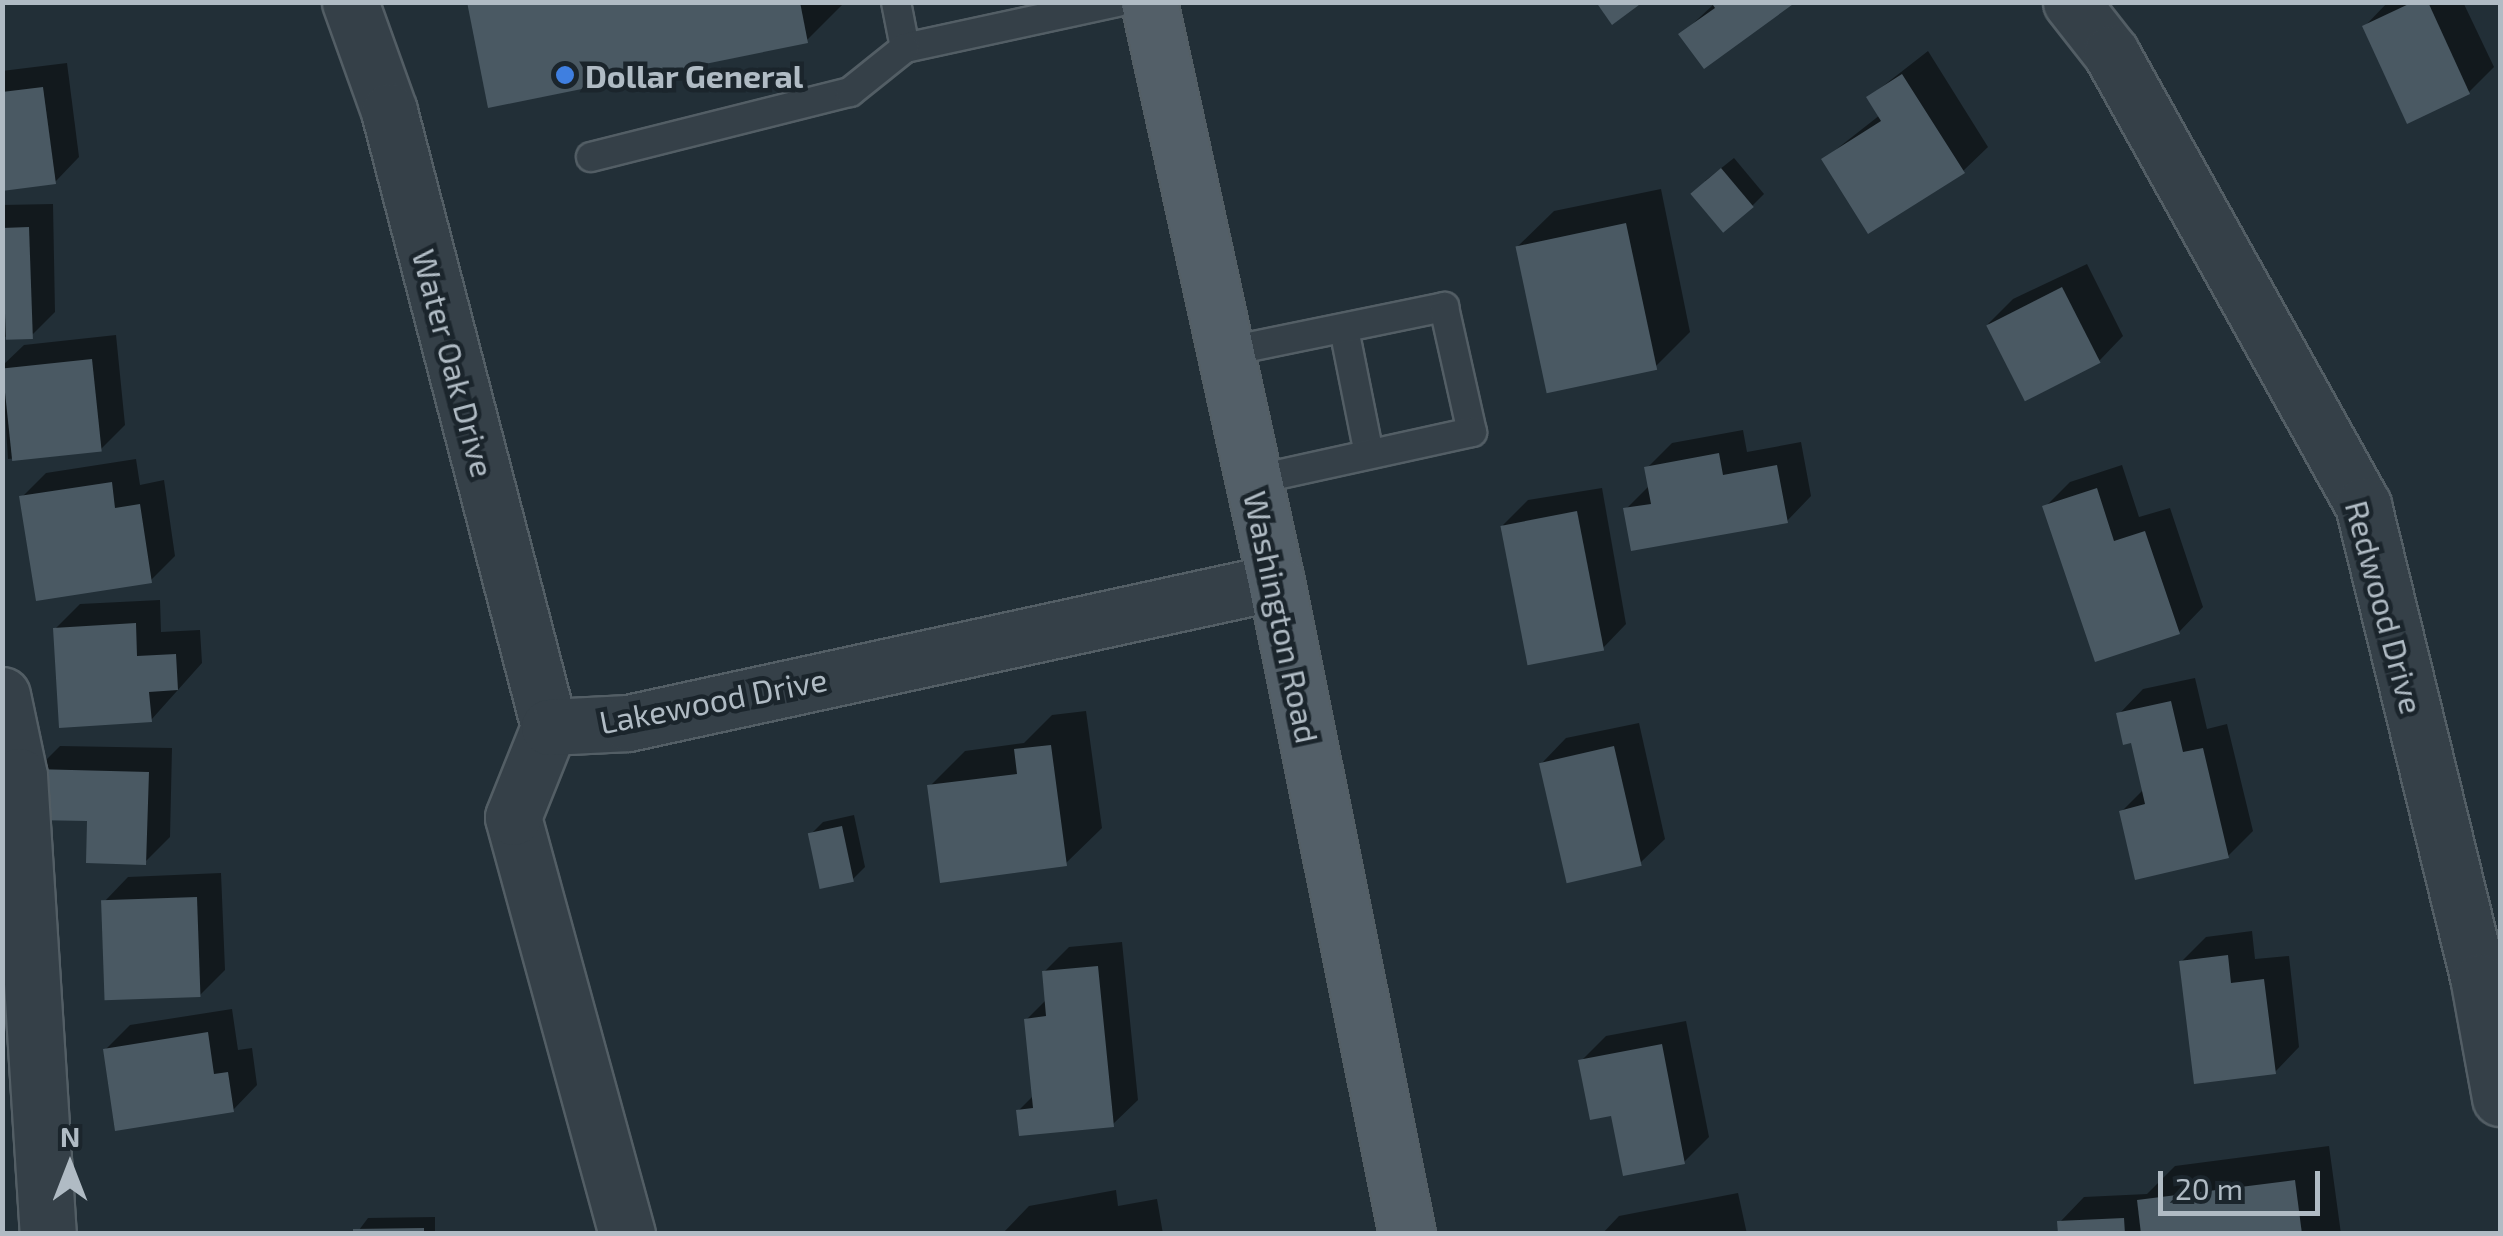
<!DOCTYPE html>
<html>
<head>
<meta charset="utf-8">
<style>
	body { margin:0 }
	#map { position:relative; width:2503px; height:1236px; overflow:hidden; background:#222f37; font-family:"Exo 2",sans-serif }
	div>[style] { position:absolute }
	.shadow>* { inset:0; background:#0007 }
	.building>* { inset:0; background:#4a5963; transform-origin:0 0 }
	.roads { filter:drop-shadow(2px 0 #535e65) drop-shadow(-2px 0 #535e65) drop-shadow(0 2px #535e65) drop-shadow(0 -2px #535e65) }
	.service>* { height:28px; margin:-14px; padding:0 14px; transform-origin:14px; border-radius:14px; background:#354048 }
	.minor>* { height:55px; margin:-27.5px; padding:0 27.5px; transform-origin:27.5px; border-radius:27.5px; background:#354048 }
	.primary>* { height:55px; margin:-27.5px; padding:0 27.5px; transform-origin:27.5px; border-radius:27.5px; background:#535f68 }
	.dots>* { width:28px; height:28px; translate:-50% -50%; box-sizing:border-box; border:5px solid #1b252c; border-radius:50% }
	span { translate:-50% -50%; white-space:nowrap; text-align:center; line-height:1.15; -webkit-text-stroke:9px #1b252c; paint-order:stroke }
	.poi-label { font-size:32px; color:#b0bbc4; font-weight:700 }
	.left { translate:0 -50%; text-align:left }
	.street-label { font-size:32px; color:#b0bbc4 }
	.frame { position:absolute; inset:0; border:5px solid #b0bbc4; pointer-events:none }
	.north { position:absolute; left:20px; top:1116px; width:100px; height:100px; -webkit-text-stroke:8px #1b252c; paint-order:stroke; rotate:0deg; font-size:28px; font-weight:700; line-height:40px; text-align:center; color:#b0bbc4 }
	.north::after { content:''; display:block; margin:auto; width:35px; height:45px; background:#b0bbc4; clip-path:polygon(50% 0,100% 100%,50% 72%,0 100%) }
	.scale { position:absolute; left:2158px; top:1171px; width:162px; height:45px; box-sizing:border-box; border:5px solid #b0bbc4; border-top:0; padding-left:12px; font-size:30px; line-height:35px; white-space:nowrap; color:#b0bbc4; -webkit-text-stroke:8px #1b252c; paint-order:stroke }
</style>
</head>
<body>
<div id="map">
	<div class="shadow">
		<i style="clip-path:polygon(469px 2px,845px 2px,807px 40px)"></i>
		<i style="clip-path:polygon(1792px 2px,1682px 34px,1715px 3px)"></i>
		<i style="clip-path:polygon(2388px 2px,2463px 2px,2494px 67px,2469px 92px,2365px 26px)"></i>
		<i style="clip-path:polygon(1928px 51px,1988px 147px,1963px 171px,1824px 159px,1880px 115px,1869px 97px)"></i>
		<i style="clip-path:polygon(67px 63px,79px 157px,55px 182px,2px 188px,2px 71px)"></i>
		<i style="clip-path:polygon(1734px 158px,1764px 194px,1752px 206px,1705px 181px)"></i>
		<i style="clip-path:polygon(1661px 189px,1690px 332px,1655px 367px,1518px 246px,1554px 211px)"></i>
		<i style="clip-path:polygon(53px 204px,55px 312px,31px 336px,2px 337px,2px 205px)"></i>
		<i style="clip-path:polygon(2087px 264px,2123px 336px,2099px 361px,1988px 324px,2013px 299px)"></i>
		<i style="clip-path:polygon(116px 335px,125px 425px,100px 450px,8px 459px,2px 366px,24px 345px)"></i>
		<i style="clip-path:polygon(1743px 430px,1747px 452px,1801px 442px,1811px 496px,1787px 521px,1626px 509px,1650px 485px,1647px 468px,1672px 443px)"></i>
		<i style="clip-path:polygon(136px 459px,140px 485px,164px 480px,175px 556px,150px 581px,22px 497px,46px 473px)"></i>
		<i style="clip-path:polygon(2122px 465px,2139px 517px,2170px 508px,2203px 607px,2179px 632px,2045px 507px,2070px 482px)"></i>
		<i style="clip-path:polygon(1602px 488px,1626px 624px,1602px 649px,1503px 525px,1528px 500px)"></i>
		<i style="clip-path:polygon(160px 600px,161px 632px,200px 630px,202px 663px,151px 720px,55px 629px,80px 604px)"></i>
		<i style="clip-path:polygon(2195px 678px,2207px 729px,2227px 724px,2253px 831px,2228px 856px,2122px 811px,2144px 789px,2133px 740px,2119px 714px,2143px 689px)"></i>
		<i style="clip-path:polygon(1086px 711px,1102px 828px,1066px 863px,930px 786px,965px 751px,1024px 743px,1052px 715px)"></i>
		<i style="clip-path:polygon(1639px 723px,1665px 839px,1640px 863px,1542px 763px,1566px 738px)"></i>
		<i style="clip-path:polygon(60px 746px,172px 748px,170px 837px,145px 862px,36px 770px)"></i>
		<i style="clip-path:polygon(854px 815px,865px 867px,853px 879px,811px 834px,823px 822px)"></i>
		<i style="clip-path:polygon(221px 873px,225px 970px,200px 995px,104px 902px,128px 877px)"></i>
		<i style="clip-path:polygon(2252px 931px,2255px 959px,2289px 956px,2299px 1047px,2275px 1072px,2181px 962px,2206px 937px)"></i>
		<i style="clip-path:polygon(1122px 942px,1138px 1100px,1113px 1124px,1019px 1110px,1034px 1095px,1026px 1020px,1047px 999px,1044px 972px,1069px 947px)"></i>
		<i style="clip-path:polygon(232px 1009px,238px 1050px,252px 1048px,257px 1085px,233px 1110px,105px 1050px,130px 1025px)"></i>
		<i style="clip-path:polygon(1686px 1021px,1709px 1137px,1684px 1162px,1613px 1113px,1581px 1061px,1606px 1036px)"></i>
		<i style="clip-path:polygon(2329px 1146px,2341px 1234px,2060px 1234px,2060px 1222px,2084px 1197px,2147px 1194px,2175px 1166px)"></i>
		<i style="clip-path:polygon(1116px 1190px,1118px 1206px,1157px 1199px,1163px 1234px,1002px 1234px,1029px 1206px)"></i>
		<i style="clip-path:polygon(1738px 1193px,1747px 1234px,1602px 1234px,1619px 1216px)"></i>
		<i style="clip-path:polygon(435px 1217px,435px 1234px,356px 1234px,368px 1218px)"></i>
	</div>
	<div class="building">
		<i style="clip-path:polygon(467px 2px,800px 2px,808px 43px,488px 108px)"></i>
		<i style="clip-path:polygon(1596px 2px,1643px 2px,1612px 25px)"></i>
		<i style="clip-path:polygon(1711px 2px,1796px 2px,1704px 69px,1678px 34px,1715px 8px)"></i>
		<i style="clip-path:polygon(2413px 2px,2428px 2px,2470px 94px,2407px 124px,2362px 26px)"></i>
		<i style="clip-path:polygon(1902px 74px,1965px 173px,1868px 234px,1821px 159px,1881px 121px,1866px 97px)"></i>
		<i style="clip-path:polygon(43px 87px,56px 184px,2px 191px,2px 92px)"></i>
		<i style="left:1721px;top:168px;width:51px;height:40px;rotate:50deg"></i>
		<i style="left:1626px;top:223px;width:150px;height:113px;rotate:78deg"></i>
		<i style="left:29px;top:227px;width:112px;height:27px;rotate:88deg"></i>
		<i style="left:2062px;top:287px;width:85px;height:85px;rotate:63deg"></i>
		<i style="left:92px;top:359px;width:93px;height:90px;rotate:84deg"></i>
		<i style="clip-path:polygon(1719px 453px,1723px 475px,1777px 465px,1788px 523px,1631px 551px,1623px 508px,1651px 504px,1644px 467px)"></i>
		<i style="clip-path:polygon(112px 482px,115px 508px,140px 504px,152px 583px,36px 601px,19px 496px)"></i>
		<i style="clip-path:polygon(2097px 488px,2114px 541px,2145px 531px,2180px 634px,2095px 662px,2042px 506px)"></i>
		<i style="left:1577px;top:511px;width:142px;height:78px;rotate:79deg"></i>
		<i style="clip-path:polygon(136px 623px,137px 656px,176px 654px,178px 690px,149px 692px,152px 722px,59px 728px,53px 628px)"></i>
		<i style="clip-path:polygon(2171px 701px,2183px 752px,2203px 748px,2229px 858px,2135px 880px,2119px 811px,2145px 804px,2131px 743px,2123px 745px,2116px 713px)"></i>
		<i style="clip-path:polygon(1051px 745px,1067px 866px,940px 883px,927px 785px,1017px 774px,1014px 749px)"></i>
		<i style="left:1614px;top:746px;width:123px;height:77px;rotate:77deg"></i>
		<i style="clip-path:polygon(33px 769px,149px 772px,146px 865px,86px 863px,87px 821px,33px 820px)"></i>
		<i style="left:842px;top:826px;width:57px;height:35px;rotate:78deg"></i>
		<i style="left:197px;top:897px;width:100px;height:96px;rotate:88deg"></i>
		<i style="clip-path:polygon(2228px 955px,2231px 983px,2264px 979px,2276px 1074px,2194px 1084px,2179px 961px)"></i>
		<i style="clip-path:polygon(1098px 966px,1114px 1127px,1019px 1136px,1016px 1110px,1033px 1108px,1024px 1019px,1046px 1016px,1042px 971px)"></i>
		<i style="clip-path:polygon(208px 1032px,214px 1074px,228px 1072px,234px 1112px,115px 1131px,103px 1049px)"></i>
		<i style="clip-path:polygon(1662px 1044px,1685px 1164px,1623px 1176px,1611px 1116px,1590px 1120px,1578px 1060px)"></i>
		<i style="clip-path:polygon(2295px 1180px,2302px 1234px,2141px 1234px,2137px 1200px)"></i>
		<i style="clip-path:polygon(2124px 1218px,2125px 1234px,2058px 1234px,2057px 1221px)"></i>
		<i style="clip-path:polygon(424px 1228px,424px 1234px,353px 1234px,353px 1229px)"></i>
	</div>
	<div class="roads">
		<div class="service">
			<i style="left:896px;top:2px;width:47px;rotate:78.9deg"></i>
			<i style="left:905px;top:48px;width:217px;rotate:-12.2deg"></i>
			<i style="left:591px;top:157px;width:267px;rotate:-14.1deg"></i>
			<i style="left:850px;top:92px;width:70px;rotate:-38.7deg"></i>
			<i style="left:1344px;top:329px;width:127px;rotate:78.7deg"></i>
			<i style="left:1225px;top:352px;width:224px;rotate:-11.6deg"></i>
			<i style="left:1444px;top:307px;width:128px;rotate:77.4deg"></i>
			<i style="left:1472px;top:432px;width:224px;rotate:167.6deg"></i>
		</div>
		<div class="minor">
			<i style="left:350px;top:2px;width:116px;rotate:70.3deg"></i>
			<i style="left:389px;top:111px;width:636px;rotate:75.44deg"></i>
			<i style="left:2071px;top:2px;width:65px;rotate:51.9deg"></i>
			<i style="left:2111px;top:53px;width:518px;rotate:60.86deg"></i>
			<i style="left:2363px;top:505px;width:491px;rotate:76.3deg"></i>
			<i style="left:2479px;top:982px;width:118px;rotate:79.7deg"></i>
			<i style="left:2px;top:695px;width:83px;rotate:78.1deg"></i>
			<i style="left:19px;top:776px;width:459px;rotate:86.4deg"></i>
			<i style="left:627px;top:1234px;width:432px;rotate:-105.3deg"></i>
			<i style="left:513px;top:817px;width:97px;rotate:-68.2deg"></i>
			<i style="left:549px;top:727px;width:79px;rotate:-2.9deg"></i>
			<i style="left:628px;top:723px;width:663px;rotate:-12.28deg"></i>
		</div>
		<div class="primary">
			<i style="left:1149px;top:2px;width:594px;rotate:77.65deg"></i>
			<i style="left:1276px;top:582px;width:665px;rotate:78.64deg"></i>
		</div>
	</div>
	<div class="dots">
		<i style="left:565px;top:75px;background:#3f7fe0"></i>
	</div>
	<div class="poi-label">
		<span class="left" style="left:585px;top:75px">Dollar General</span>
	</div>
	<div class="street-label">
		<span style="left:454px;top:363px;rotate:75deg">Water Oak Drive</span>
		<span style="left:2385px;top:607px;rotate:75deg">Redwood Drive</span>
		<span style="left:1282px;top:617px;rotate:78deg">Washington Road</span>
		<span style="left:713px;top:700px;rotate:-11deg">Lakewood Drive</span>
	</div>
	<div class="frame"></div>
	<div class="north">N</div>
	<div class="scale">20 m</div>
</div>
</body>
</html>
